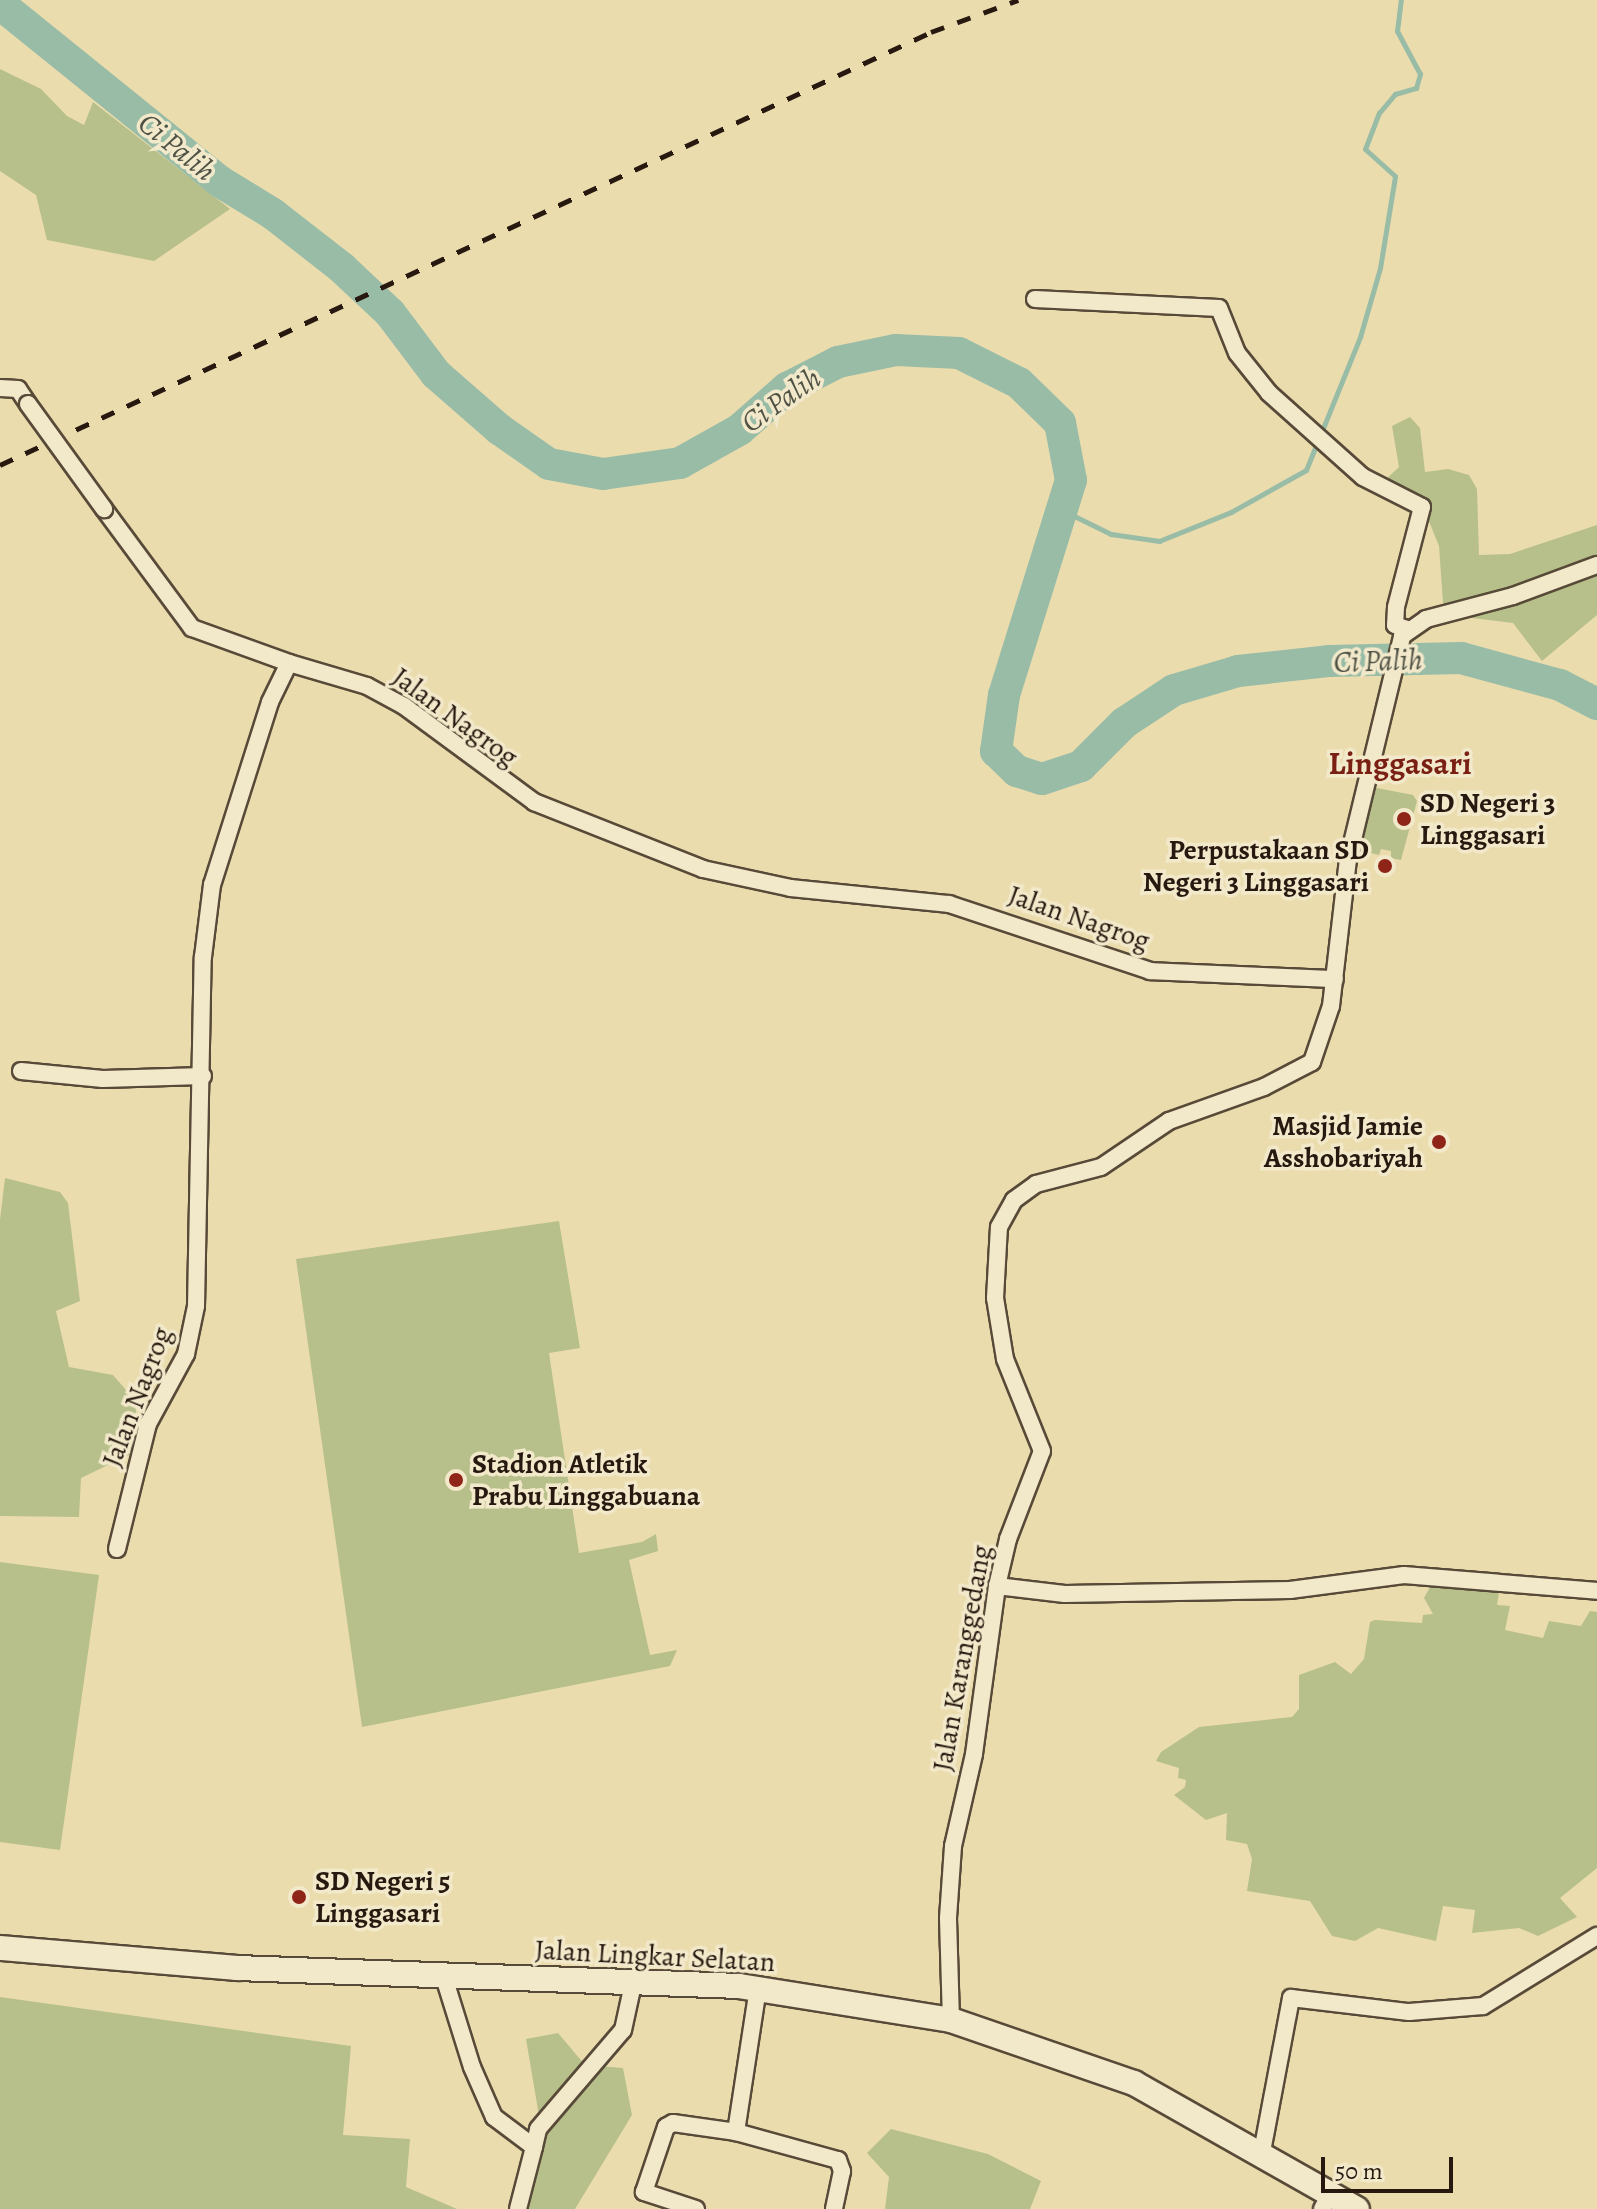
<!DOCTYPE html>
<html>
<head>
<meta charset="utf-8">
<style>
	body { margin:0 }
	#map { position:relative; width:1597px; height:2209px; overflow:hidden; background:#ebdcae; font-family:Alegreya,serif }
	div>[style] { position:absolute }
	.green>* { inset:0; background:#b7c08a }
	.stream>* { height:5px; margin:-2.5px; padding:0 2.5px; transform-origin:2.5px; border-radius:2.5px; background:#99bca7 }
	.river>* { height:32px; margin:-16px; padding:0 16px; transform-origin:16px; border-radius:16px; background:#99bca7 }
	.roads { filter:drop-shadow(2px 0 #584a38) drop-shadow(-2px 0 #584a38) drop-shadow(0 2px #584a38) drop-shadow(0 -2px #584a38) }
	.street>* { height:16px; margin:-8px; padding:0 8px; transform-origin:8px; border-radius:8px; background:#f2e8ca }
	.secondary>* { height:24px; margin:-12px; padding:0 12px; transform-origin:12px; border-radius:12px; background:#f2e8ca }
	.rail>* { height:5px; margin-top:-2.5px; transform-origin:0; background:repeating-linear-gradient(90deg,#271910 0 14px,transparent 0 28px) }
	.bridges { filter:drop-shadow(2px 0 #584a38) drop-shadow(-2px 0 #584a38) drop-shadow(0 2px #584a38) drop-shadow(0 -2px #584a38) }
	.street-bridge>* { height:16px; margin:-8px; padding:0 8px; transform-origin:8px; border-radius:8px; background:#f2e8ca }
	.dots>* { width:22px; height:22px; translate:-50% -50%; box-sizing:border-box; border:4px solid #f2e8ca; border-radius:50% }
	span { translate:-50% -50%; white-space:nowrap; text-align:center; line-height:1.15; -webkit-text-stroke:7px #f2e8ca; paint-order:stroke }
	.street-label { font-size:28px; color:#271910 }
	.poi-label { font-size:28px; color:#271910; font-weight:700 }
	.left { translate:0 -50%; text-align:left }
	.right { translate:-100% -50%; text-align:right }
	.water-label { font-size:30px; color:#4f5245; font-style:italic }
	.quarter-label { font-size:32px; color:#7a1f14; font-weight:700 }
	.scale { position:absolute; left:1321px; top:2157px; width:132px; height:36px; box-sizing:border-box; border:4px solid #271910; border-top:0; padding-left:10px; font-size:24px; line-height:28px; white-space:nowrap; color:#271910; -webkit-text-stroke:6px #f2e8ca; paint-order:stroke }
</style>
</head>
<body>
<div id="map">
	<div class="green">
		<i style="clip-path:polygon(0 69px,41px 89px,67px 116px,84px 125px,93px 102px,230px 209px,154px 261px,47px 240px,36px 195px,0 171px)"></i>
		<i style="clip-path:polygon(1410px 417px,1420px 428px,1425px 472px,1448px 469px,1469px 475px,1477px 489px,1479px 555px,1510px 554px,1597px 525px,1597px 615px,1542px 661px,1513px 623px,1464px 617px,1443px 603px,1439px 546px,1428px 519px,1381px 484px,1399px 467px,1392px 426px)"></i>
		<i style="clip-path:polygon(1372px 787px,1413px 795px,1417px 801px,1401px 860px,1391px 858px,1391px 851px,1381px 849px,1379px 855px,1358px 850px)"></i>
		<i style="clip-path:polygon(5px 1178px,60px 1192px,68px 1203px,80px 1301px,56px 1311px,69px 1367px,113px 1375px,133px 1398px,137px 1415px,133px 1453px,81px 1478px,79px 1517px,0 1516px,0 1220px)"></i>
		<i style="clip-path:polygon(559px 1221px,580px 1348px,549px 1353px,579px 1553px,642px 1542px,656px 1534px,658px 1551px,629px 1560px,650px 1655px,677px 1650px,670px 1666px,362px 1727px,296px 1259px)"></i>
		<i style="clip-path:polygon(0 1562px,99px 1575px,60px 1850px,0 1842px)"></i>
		<i style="clip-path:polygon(1434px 1580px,1500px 1586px,1497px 1605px,1510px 1606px,1505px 1630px,1543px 1638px,1549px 1621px,1581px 1626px,1590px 1611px,1597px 1612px,1597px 1868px,1560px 1898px,1577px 1917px,1538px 1936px,1519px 1928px,1472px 1933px,1475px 1910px,1443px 1906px,1436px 1941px,1378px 1928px,1355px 1941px,1332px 1936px,1310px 1901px,1247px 1891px,1252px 1859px,1247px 1844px,1226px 1840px,1227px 1813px,1206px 1820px,1174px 1795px,1185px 1787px,1186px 1780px,1178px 1778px,1179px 1768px,1156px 1761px,1161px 1752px,1199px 1727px,1292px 1717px,1299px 1709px,1299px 1675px,1335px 1662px,1351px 1674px,1364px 1659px,1370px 1622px,1375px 1620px,1422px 1623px,1423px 1615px,1433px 1614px,1424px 1598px)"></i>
		<i style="clip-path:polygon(0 1997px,351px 2046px,343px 2135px,410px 2139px,406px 2187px,457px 2209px,0 2209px)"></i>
		<i style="clip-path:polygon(558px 2033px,585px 2065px,623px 2068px,632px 2115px,575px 2209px,529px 2209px,538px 2158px,538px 2110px,526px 2039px)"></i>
		<i style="clip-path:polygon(891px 2129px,988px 2154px,1041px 2181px,1030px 2209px,885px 2209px,889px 2177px,867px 2153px)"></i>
	</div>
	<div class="stream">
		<i style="left:1062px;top:510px;width:55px;rotate:26.1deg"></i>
		<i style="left:1111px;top:534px;width:49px;rotate:8.3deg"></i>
		<i style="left:1159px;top:541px;width:78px;rotate:-21.9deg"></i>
		<i style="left:1231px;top:512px;width:86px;rotate:-29.2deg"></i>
		<i style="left:1306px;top:470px;width:144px;rotate:-67.9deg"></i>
		<i style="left:1360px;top:337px;width:72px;rotate:-73.8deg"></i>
		<i style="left:1380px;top:268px;width:93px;rotate:-80.7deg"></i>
		<i style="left:1395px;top:176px;width:40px;rotate:-138deg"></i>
		<i style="left:1365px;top:149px;width:39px;rotate:-69deg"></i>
		<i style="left:1379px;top:113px;width:25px;rotate:-50deg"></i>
		<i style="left:1395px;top:94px;width:22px;rotate:-16deg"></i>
		<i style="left:1416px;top:88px;width:15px;rotate:-74deg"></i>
		<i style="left:1420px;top:74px;width:49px;rotate:-118.1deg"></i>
		<i style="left:1397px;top:31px;width:31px;rotate:-83deg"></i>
	</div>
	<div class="river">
		<i style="left:0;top:4px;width:282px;rotate:38.9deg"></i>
		<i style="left:219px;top:181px;width:63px;rotate:31.4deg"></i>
		<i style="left:273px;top:214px;width:88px;rotate:38deg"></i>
		<i style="left:342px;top:268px;width:66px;rotate:43.2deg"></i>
		<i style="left:390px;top:313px;width:76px;rotate:53deg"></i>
		<i style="left:436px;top:374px;width:84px;rotate:41.1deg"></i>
		<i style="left:499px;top:429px;width:61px;rotate:35deg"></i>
		<i style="left:549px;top:464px;width:55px;rotate:10.5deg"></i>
		<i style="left:603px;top:474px;width:78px;rotate:-8.1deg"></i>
		<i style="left:680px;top:463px;width:68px;rotate:-29.2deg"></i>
		<i style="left:739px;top:430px;width:64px;rotate:-41.2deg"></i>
		<i style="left:787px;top:388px;width:57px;rotate:-27deg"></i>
		<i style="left:838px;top:362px;width:59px;rotate:-11.7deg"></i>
		<i style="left:896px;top:350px;width:63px;rotate:2.7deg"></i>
		<i style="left:959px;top:353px;width:67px;rotate:26.6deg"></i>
		<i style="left:1019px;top:383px;width:57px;rotate:44.3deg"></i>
		<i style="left:1060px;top:423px;width:58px;rotate:79.1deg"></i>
		<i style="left:1071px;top:480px;width:225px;rotate:107.3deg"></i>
		<i style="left:1004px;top:695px;width:57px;rotate:98.1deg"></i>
		<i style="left:996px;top:751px;width:29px;rotate:44deg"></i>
		<i style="left:1017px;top:771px;width:26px;rotate:18deg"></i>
		<i style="left:1042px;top:779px;width:41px;rotate:-18.4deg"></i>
		<i style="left:1081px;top:766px;width:61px;rotate:-45deg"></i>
		<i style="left:1124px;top:723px;width:60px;rotate:-33.4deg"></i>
		<i style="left:1174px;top:690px;width:67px;rotate:-16.5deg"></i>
		<i style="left:1238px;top:671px;width:93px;rotate:-6.2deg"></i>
		<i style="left:1330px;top:661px;width:131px;rotate:-1.3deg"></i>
		<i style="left:1461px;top:658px;width:103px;rotate:15.3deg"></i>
		<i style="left:1560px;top:685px;width:42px;rotate:27.2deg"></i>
	</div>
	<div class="roads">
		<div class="street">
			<i style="left:1035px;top:299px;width:184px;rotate:2.8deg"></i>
			<i style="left:1219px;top:308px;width:48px;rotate:68.2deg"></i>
			<i style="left:1237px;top:353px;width:51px;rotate:51.3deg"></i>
			<i style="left:1269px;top:393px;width:126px;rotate:41.8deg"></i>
			<i style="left:1363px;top:477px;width:66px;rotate:27deg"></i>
			<i style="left:1422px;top:507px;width:103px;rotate:104.6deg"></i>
			<i style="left:1396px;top:607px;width:18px;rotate:93deg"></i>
			<i style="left:1395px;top:625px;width:13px;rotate:18deg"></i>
			<i style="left:0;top:388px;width:18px;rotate:3deg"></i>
			<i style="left:18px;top:389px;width:18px;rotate:56deg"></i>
			<i style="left:104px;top:509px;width:148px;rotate:53.5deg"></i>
			<i style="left:192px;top:628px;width:103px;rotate:19.8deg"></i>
			<i style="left:21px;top:1071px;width:82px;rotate:5.6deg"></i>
			<i style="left:103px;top:1079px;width:100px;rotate:-1.7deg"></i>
			<i style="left:117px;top:1549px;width:129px;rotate:-76.1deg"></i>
			<i style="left:148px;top:1424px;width:80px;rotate:-61.5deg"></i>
			<i style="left:186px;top:1354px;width:49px;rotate:-78.2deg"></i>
			<i style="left:196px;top:1306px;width:349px;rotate:-88.9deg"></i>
			<i style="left:203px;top:957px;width:73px;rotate:-82.9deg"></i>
			<i style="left:212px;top:885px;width:192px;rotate:-72.4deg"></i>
			<i style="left:270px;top:702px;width:43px;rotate:-64deg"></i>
			<i style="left:289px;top:663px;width:81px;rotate:16.4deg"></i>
			<i style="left:367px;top:686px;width:42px;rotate:28.4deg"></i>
			<i style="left:404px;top:706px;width:162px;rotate:36.4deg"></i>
			<i style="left:534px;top:802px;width:182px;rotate:21.6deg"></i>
			<i style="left:703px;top:869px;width:90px;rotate:12.2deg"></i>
			<i style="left:791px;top:888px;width:159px;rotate:5.8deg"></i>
			<i style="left:949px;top:904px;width:212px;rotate:18.4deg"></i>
			<i style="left:1150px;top:971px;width:185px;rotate:2.5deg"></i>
			<i style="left:997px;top:1586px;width:68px;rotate:6.7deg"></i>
			<i style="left:1065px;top:1594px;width:225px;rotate:-1deg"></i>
			<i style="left:1290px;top:1590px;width:115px;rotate:-7.5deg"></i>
			<i style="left:1404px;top:1575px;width:194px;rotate:4.7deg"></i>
			<i style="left:443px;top:1974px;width:97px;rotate:72.7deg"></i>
			<i style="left:472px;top:2067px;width:55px;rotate:66.3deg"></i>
			<i style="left:494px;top:2117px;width:50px;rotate:36.9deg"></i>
			<i style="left:534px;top:2147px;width:64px;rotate:104.5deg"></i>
			<i style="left:758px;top:1988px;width:146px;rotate:98.7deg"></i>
			<i style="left:736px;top:2132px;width:106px;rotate:15.4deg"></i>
			<i style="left:838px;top:2160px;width:12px;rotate:70deg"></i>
			<i style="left:842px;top:2171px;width:39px;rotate:102deg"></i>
			<i style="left:951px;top:2020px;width:102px;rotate:-91.7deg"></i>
			<i style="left:948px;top:1918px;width:72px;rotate:-86deg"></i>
			<i style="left:953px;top:1846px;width:94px;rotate:-77.1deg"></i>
			<i style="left:974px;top:1754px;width:170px;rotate:-82.2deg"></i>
			<i style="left:997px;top:1586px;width:48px;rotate:-76.8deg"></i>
			<i style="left:1008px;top:1539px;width:94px;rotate:-68.9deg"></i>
			<i style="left:1042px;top:1451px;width:99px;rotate:-111.9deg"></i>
			<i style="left:1005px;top:1359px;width:62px;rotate:-99.3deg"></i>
			<i style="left:995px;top:1298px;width:71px;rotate:-86.8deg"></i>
			<i style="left:999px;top:1227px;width:31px;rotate:-61deg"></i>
			<i style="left:1014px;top:1200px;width:27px;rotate:-36deg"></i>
			<i style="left:1036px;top:1184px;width:67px;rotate:-14.7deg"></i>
			<i style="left:1101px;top:1167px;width:82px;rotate:-34.1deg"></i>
			<i style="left:1169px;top:1121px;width:101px;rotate:-19.7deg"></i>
			<i style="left:1264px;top:1087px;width:54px;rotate:-27.5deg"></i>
			<i style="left:1312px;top:1062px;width:59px;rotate:-71.3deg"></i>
			<i style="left:1331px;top:1006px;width:147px;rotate:-83.4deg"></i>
			<i style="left:1348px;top:860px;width:230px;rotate:-76.4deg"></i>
			<i style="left:1402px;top:636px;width:29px;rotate:-35deg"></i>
			<i style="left:1426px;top:619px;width:90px;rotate:-14.8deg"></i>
			<i style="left:1513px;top:596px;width:90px;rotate:-20.3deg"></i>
			<i style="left:534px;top:2147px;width:18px;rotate:-77deg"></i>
			<i style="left:538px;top:2129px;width:130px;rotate:-49.4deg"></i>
			<i style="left:623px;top:2030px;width:47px;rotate:-77.7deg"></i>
			<i style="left:1261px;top:2157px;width:162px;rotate:-79.3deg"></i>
			<i style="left:1291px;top:1998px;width:119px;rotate:6.8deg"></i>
			<i style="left:1409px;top:2012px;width:74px;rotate:-4.6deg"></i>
			<i style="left:1483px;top:2006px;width:134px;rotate:-31.6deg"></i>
			<i style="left:696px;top:2209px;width:55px;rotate:-161.9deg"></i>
			<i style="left:644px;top:2192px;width:69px;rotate:-71.3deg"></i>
			<i style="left:666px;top:2127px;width:8px;rotate:-30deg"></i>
			<i style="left:673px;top:2123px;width:64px;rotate:8.1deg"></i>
			<i style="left:1322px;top:2209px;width:17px;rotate:-62deg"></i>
		</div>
		<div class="secondary">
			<i style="left:0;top:1948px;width:238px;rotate:4.8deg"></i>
			<i style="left:237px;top:1968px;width:502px;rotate:2.05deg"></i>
			<i style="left:739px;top:1986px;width:215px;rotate:9.1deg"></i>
			<i style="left:951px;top:2020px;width:194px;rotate:19deg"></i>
			<i style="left:1134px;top:2083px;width:256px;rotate:29.5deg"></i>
		</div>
	</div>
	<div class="rail">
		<i style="left:0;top:465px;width:1027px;rotate:-24.94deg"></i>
		<i style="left:931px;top:32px;width:93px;rotate:-20.2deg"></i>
	</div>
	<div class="bridges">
		<div class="street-bridge">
			<i style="left:28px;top:404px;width:130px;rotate:54.1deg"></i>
		</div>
	</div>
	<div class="dots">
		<i style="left:1404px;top:819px;background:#8f2418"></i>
		<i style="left:1385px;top:866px;background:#8f2418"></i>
		<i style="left:1439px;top:1142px;background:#8f2418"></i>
		<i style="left:456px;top:1480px;background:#8f2418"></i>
		<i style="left:299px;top:1897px;background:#8f2418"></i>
	</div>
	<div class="street-label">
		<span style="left:455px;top:717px;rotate:36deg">Jalan Nagrog</span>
		<span style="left:1079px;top:918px;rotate:19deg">Jalan Nagrog</span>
		<span style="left:137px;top:1397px;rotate:-69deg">Jalan Nagrog</span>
		<span style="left:962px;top:1658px;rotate:-80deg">Jalan Karanggedang</span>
		<span style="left:655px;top:1956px;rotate:3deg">Jalan Lingkar Selatan</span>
	</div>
	<div class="poi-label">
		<span class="left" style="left:1420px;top:819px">SD Negeri 3<br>Linggasari</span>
		<span class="right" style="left:1369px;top:866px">Perpustakaan SD<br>Negeri 3 Linggasari</span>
		<span class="right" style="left:1423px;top:1142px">Masjid Jamie<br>Asshobariyah</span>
		<span class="left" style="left:472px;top:1480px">Stadion Atletik<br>Prabu Linggabuana</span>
		<span class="left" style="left:315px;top:1897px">SD Negeri 5<br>Linggasari</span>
	</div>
	<div class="water-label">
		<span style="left:177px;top:147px;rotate:39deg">Ci Palih</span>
		<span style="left:781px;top:400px;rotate:-35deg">Ci Palih</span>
		<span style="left:1378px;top:661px;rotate:-2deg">Ci Palih</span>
	</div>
	<div class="quarter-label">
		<span style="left:1400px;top:763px">Linggasari</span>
	</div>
	<div class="scale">50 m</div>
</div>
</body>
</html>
